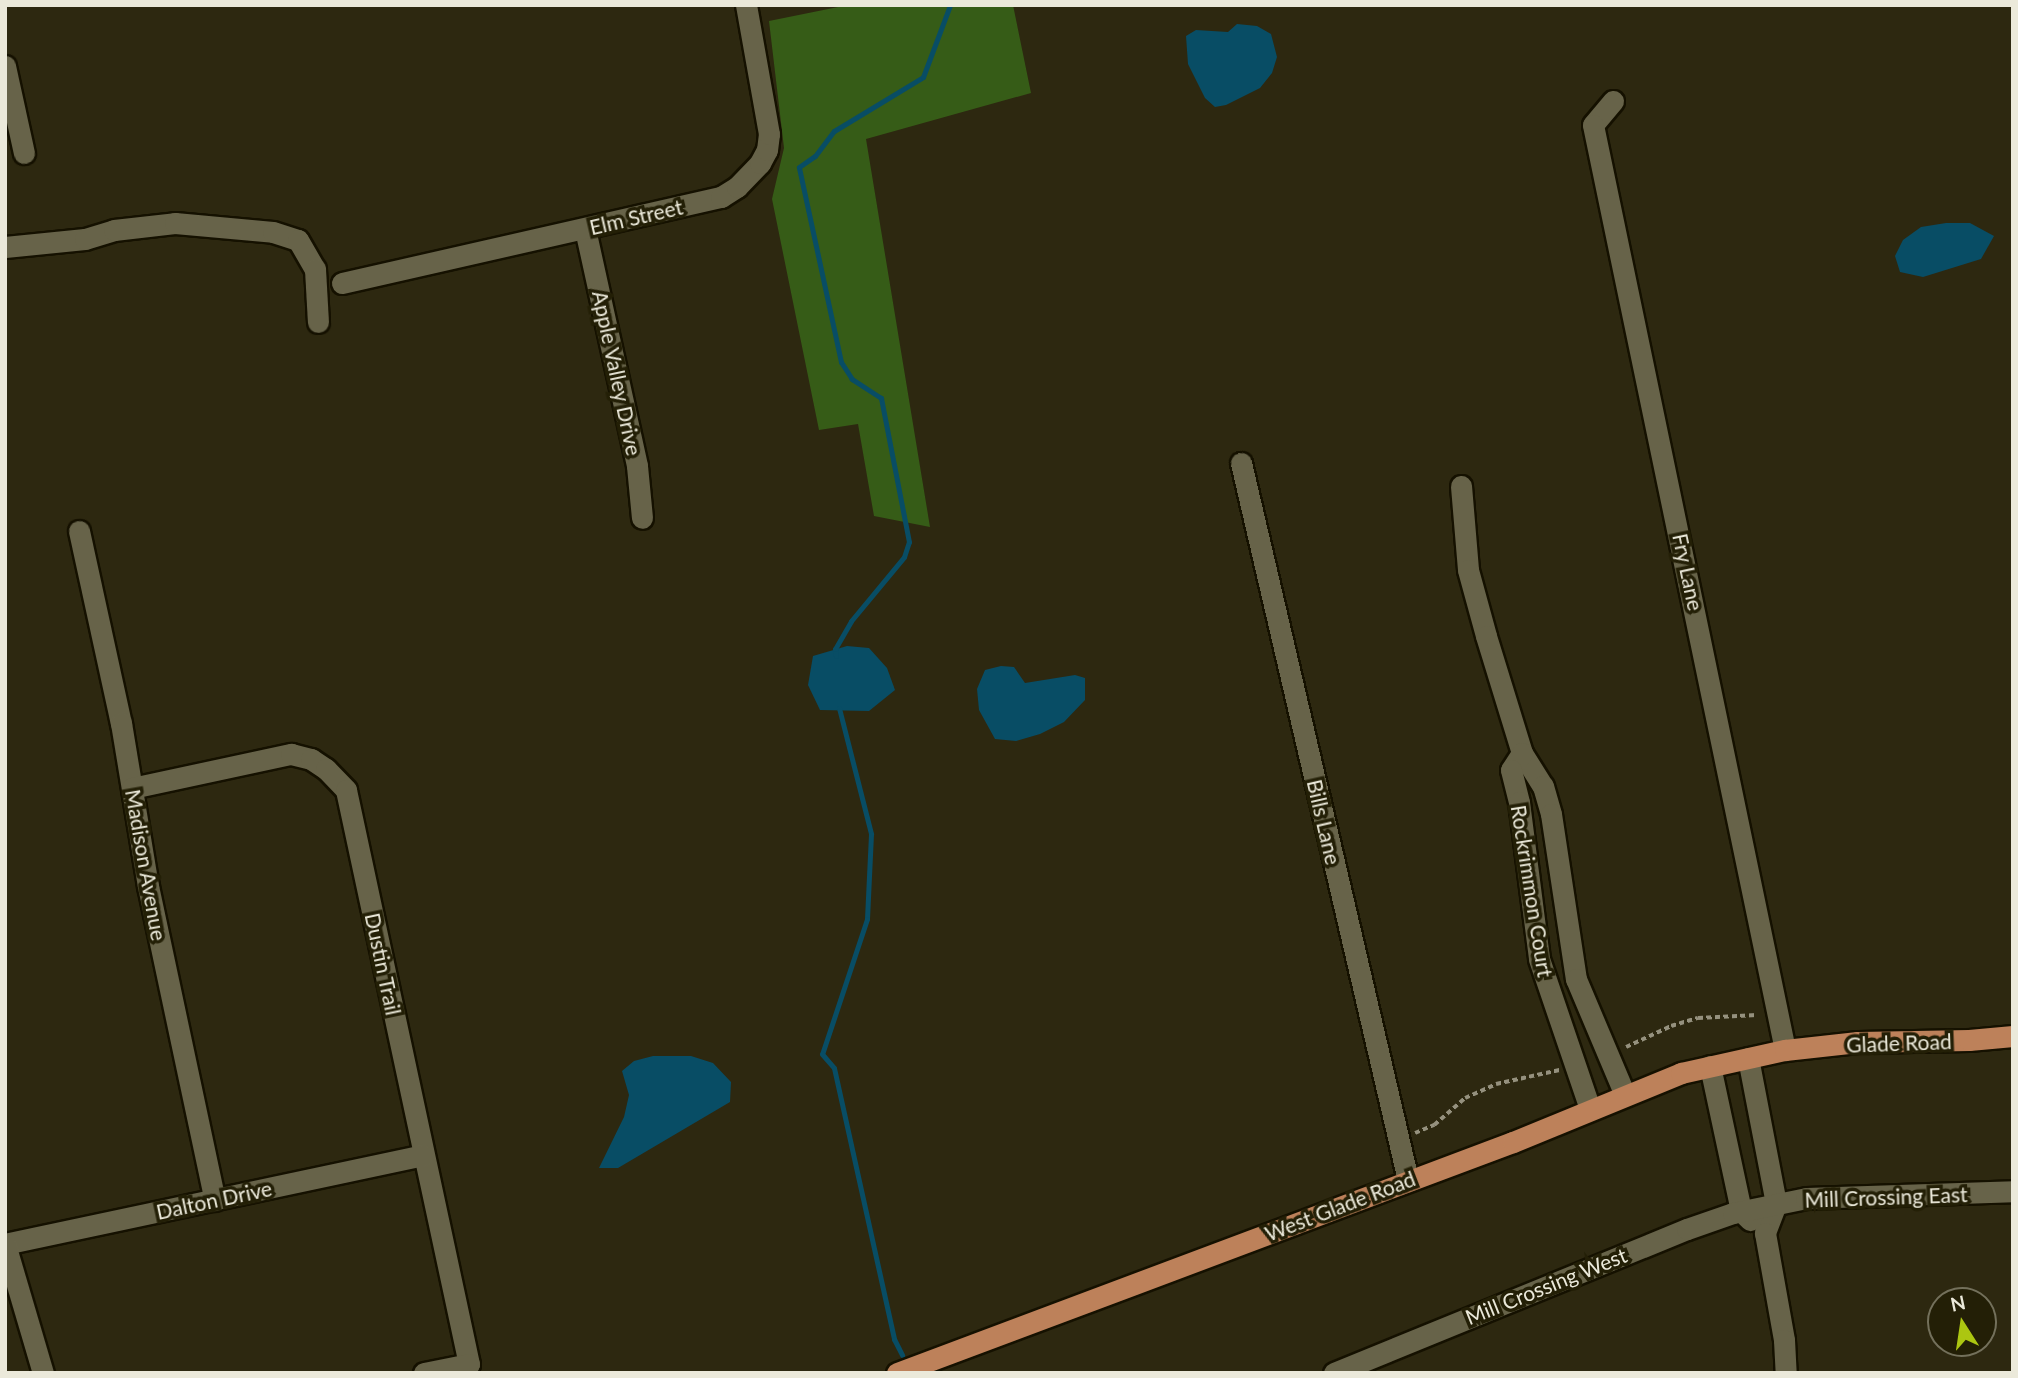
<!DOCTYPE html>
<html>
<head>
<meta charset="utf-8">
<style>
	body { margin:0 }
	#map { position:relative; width:2018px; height:1378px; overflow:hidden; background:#2d2810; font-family:Lato,sans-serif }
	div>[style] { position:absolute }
	.green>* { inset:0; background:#365c17 }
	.water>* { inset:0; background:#084d65 }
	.stream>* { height:5px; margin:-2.5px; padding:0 2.5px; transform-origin:2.5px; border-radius:2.5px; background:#084d65 }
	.path>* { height:3.5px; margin-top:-1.75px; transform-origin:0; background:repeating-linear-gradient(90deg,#95917e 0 5px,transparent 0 8.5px) }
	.roads { filter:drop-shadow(2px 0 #151100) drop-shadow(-2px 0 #151100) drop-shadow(0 2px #151100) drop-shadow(0 -2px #151100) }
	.minor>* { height:21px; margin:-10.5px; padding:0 10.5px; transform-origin:10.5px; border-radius:10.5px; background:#676349 }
	.major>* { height:21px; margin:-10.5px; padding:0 10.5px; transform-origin:10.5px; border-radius:10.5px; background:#bd815a }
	span { translate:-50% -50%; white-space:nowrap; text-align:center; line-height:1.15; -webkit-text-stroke:7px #231f06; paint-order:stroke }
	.street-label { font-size:21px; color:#ebe9da }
	.frame { position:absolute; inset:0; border:7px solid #ebe9da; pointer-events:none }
	.north { position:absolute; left:1927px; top:1287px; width:70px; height:70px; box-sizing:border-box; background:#231f06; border:2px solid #73705b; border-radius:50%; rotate:348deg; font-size:19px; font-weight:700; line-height:28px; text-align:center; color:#ebe9da }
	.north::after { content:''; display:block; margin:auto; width:24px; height:32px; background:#acc611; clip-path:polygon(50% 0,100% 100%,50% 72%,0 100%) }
</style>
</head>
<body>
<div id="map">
	<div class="green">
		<i style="clip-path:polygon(848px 5px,1013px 5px,1031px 93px,866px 139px,930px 527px,874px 516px,858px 424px,819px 430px,772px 199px,784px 148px,769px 21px)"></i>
	</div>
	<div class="water">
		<i style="clip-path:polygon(1237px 24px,1257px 26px,1271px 34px,1277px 57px,1272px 73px,1260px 88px,1226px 105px,1215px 107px,1205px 98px,1188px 64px,1186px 36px,1196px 30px,1228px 32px)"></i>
		<i style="clip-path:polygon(1946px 223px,1970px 223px,1994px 236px,1981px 259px,1923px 277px,1900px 272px,1895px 256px,1903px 240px,1921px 227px)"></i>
		<i style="clip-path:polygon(847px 646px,869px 648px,887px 668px,895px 690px,869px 711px,820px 710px,808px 685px,813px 656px)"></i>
		<i style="clip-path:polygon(1001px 666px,1014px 667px,1025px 683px,1075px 675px,1085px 678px,1085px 700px,1064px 722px,1040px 734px,1016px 741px,995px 739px,979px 710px,977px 689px,985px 670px)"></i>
		<i style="clip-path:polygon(653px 1056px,691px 1056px,713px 1063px,731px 1082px,730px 1102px,618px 1168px,599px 1168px,624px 1117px,629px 1095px,622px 1071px,634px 1061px)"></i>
	</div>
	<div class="stream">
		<i style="left:836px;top:656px;width:7px;rotate:-98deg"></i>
		<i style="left:835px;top:649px;width:32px;rotate:-60deg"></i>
		<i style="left:851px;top:621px;width:83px;rotate:-50.4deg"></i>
		<i style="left:904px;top:557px;width:16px;rotate:-72deg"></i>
		<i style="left:909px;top:542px;width:147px;rotate:-101deg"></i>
		<i style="left:881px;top:398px;width:35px;rotate:-147deg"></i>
		<i style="left:852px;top:379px;width:20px;rotate:-123deg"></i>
		<i style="left:841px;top:362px;width:199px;rotate:-102.2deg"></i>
		<i style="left:799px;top:167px;width:19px;rotate:-35deg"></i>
		<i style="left:815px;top:156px;width:31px;rotate:-53deg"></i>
		<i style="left:834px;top:131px;width:104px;rotate:-31.2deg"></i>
		<i style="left:923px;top:77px;width:77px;rotate:-69.4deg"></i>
		<i style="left:839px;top:708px;width:130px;rotate:75.7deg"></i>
		<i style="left:871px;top:834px;width:85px;rotate:92.7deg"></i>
		<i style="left:867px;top:919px;width:142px;rotate:108.4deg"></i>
		<i style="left:822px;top:1054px;width:18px;rotate:49deg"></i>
		<i style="left:834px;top:1068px;width:278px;rotate:77.5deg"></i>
		<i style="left:894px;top:1339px;width:18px;rotate:63deg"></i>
	</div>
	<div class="path">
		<i style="left:1626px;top:1047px;width:50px;rotate:-25deg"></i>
		<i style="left:1671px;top:1026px;width:28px;rotate:-17deg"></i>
		<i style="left:1698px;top:1018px;width:59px;rotate:-2.9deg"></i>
		<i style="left:1415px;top:1133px;width:21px;rotate:-23deg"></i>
		<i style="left:1434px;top:1125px;width:41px;rotate:-41.1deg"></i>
		<i style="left:1465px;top:1098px;width:34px;rotate:-24deg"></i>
		<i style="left:1496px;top:1084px;width:65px;rotate:-12.5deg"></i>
	</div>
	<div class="roads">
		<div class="minor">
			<i style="left:5px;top:66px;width:89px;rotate:77.7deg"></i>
			<i style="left:1613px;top:101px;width:31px;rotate:130deg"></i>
			<i style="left:1593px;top:125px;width:945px;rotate:78.27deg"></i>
			<i style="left:585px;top:229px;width:243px;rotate:77.6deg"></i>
			<i style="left:637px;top:466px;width:52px;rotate:84.5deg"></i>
			<i style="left:5px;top:247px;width:80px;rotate:-5.7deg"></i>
			<i style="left:85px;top:239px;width:30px;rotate:-17deg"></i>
			<i style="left:114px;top:230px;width:61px;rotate:-6.5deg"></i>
			<i style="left:175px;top:223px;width:98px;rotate:5.2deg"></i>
			<i style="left:273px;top:232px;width:26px;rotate:18deg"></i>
			<i style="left:298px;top:240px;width:34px;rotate:60deg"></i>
			<i style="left:315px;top:269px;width:53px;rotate:86.8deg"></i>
			<i style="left:342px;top:283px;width:389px;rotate:-12.8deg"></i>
			<i style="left:721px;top:197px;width:19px;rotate:-32deg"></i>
			<i style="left:737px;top:187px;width:33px;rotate:-46deg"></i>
			<i style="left:760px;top:163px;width:15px;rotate:-62deg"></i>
			<i style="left:767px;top:150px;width:16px;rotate:-83deg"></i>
			<i style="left:769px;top:134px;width:131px;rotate:-100.1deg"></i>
			<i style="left:1241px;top:463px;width:736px;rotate:76.89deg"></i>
			<i style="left:1461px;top:486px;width:84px;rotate:85.2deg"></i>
			<i style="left:1468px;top:570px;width:68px;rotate:74.7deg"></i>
			<i style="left:1486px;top:636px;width:122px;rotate:72.9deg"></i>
			<i style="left:1522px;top:753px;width:39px;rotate:58deg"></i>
			<i style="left:1543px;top:786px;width:29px;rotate:74deg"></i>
			<i style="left:1551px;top:814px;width:167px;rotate:81.4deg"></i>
			<i style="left:1576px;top:979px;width:126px;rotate:67.1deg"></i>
			<i style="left:79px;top:531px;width:197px;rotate:77.7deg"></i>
			<i style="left:121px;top:723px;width:165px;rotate:80.6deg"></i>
			<i style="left:148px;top:886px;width:321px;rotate:78deg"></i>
			<i style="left:1522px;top:753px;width:20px;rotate:123deg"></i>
			<i style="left:1511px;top:770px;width:33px;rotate:76deg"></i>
			<i style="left:1519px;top:802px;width:158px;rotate:82.7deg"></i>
			<i style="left:1539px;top:959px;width:158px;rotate:71.2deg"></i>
			<i style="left:132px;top:788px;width:163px;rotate:-12.1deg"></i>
			<i style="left:291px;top:754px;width:21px;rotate:14deg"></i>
			<i style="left:311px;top:759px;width:18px;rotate:34deg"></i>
			<i style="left:326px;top:769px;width:29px;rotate:46deg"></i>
			<i style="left:346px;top:790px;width:587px;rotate:77.91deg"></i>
			<i style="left:469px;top:1364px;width:46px;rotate:168.7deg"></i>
			<i style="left:1748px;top:1058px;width:149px;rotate:79.1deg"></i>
			<i style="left:1776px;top:1204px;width:31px;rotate:111deg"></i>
			<i style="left:1765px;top:1233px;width:109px;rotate:79.9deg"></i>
			<i style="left:1784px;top:1340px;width:33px;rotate:87deg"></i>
			<i style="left:1710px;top:1066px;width:148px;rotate:77.9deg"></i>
			<i style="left:1741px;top:1211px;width:13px;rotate:45deg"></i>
			<i style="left:5px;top:1244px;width:427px;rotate:-12deg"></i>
			<i style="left:5px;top:1244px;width:134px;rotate:73.6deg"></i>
			<i style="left:1334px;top:1373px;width:381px;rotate:-22.2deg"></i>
			<i style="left:1687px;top:1229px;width:49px;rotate:-19.2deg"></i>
			<i style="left:1733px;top:1213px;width:75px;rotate:-11.6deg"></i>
			<i style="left:1806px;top:1198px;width:207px;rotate:-1.9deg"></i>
		</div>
		<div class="major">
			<i style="left:897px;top:1373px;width:658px;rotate:-20.56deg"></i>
			<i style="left:1513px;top:1142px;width:182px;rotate:-22.3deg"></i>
			<i style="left:1681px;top:1073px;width:107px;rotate:-12.5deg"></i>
			<i style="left:1785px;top:1050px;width:73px;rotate:-6.3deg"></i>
			<i style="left:1858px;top:1042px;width:111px;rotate:-1deg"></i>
			<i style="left:1969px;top:1040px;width:44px;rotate:-5.2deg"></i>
		</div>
	</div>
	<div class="street-label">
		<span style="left:636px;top:217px;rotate:-13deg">Elm Street</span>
		<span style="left:617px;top:373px;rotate:78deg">Apple Valley Drive</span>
		<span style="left:1688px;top:572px;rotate:78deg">Fry Lane</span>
		<span style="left:1324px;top:822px;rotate:77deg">Bills Lane</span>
		<span style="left:146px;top:865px;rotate:80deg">Madison Avenue</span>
		<span style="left:1532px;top:891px;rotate:81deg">Rockrimmon Court</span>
		<span style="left:383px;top:964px;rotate:78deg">Dustin Trail</span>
		<span style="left:1899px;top:1043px;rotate:-2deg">Glade Road</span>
		<span style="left:1886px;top:1197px;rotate:-2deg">Mill Crossing East</span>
		<span style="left:214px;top:1200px;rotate:-12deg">Dalton Drive</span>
		<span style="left:1340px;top:1206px;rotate:-21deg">West Glade Road</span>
		<span style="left:1546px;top:1286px;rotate:-22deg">Mill Crossing West</span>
	</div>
	<div class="frame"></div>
	<div class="north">N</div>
</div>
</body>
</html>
